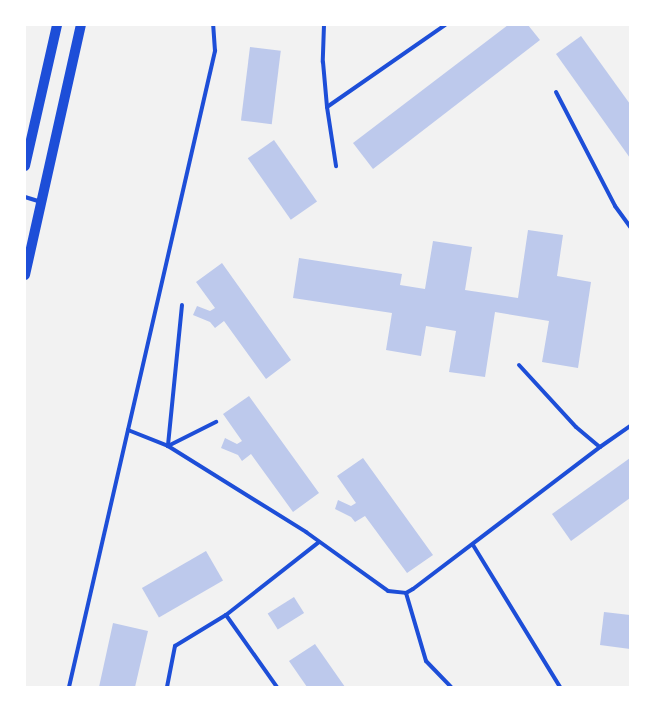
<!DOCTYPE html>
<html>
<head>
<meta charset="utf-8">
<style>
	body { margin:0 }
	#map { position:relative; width:655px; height:712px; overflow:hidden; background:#f2f2f2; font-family:Raleway,sans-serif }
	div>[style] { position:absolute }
	.building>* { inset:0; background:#bdc9ec; transform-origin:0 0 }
	.service>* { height:4px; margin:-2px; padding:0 2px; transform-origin:2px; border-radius:2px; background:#1d4ed8 }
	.secondary>* { height:10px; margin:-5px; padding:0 5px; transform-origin:5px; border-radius:5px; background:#1d4ed8 }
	span { translate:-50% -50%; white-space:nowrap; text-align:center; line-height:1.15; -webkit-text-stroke:5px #fff; paint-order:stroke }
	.frame { position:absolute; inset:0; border:26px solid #fff; pointer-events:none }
</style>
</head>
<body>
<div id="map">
	<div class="building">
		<i style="clip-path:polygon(508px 25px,528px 25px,540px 40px,373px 169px,353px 143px)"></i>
		<i style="clip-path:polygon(581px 36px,630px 104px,630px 158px,556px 54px)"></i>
		<i style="left:250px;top:47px;width:31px;height:74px;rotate:7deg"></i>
		<i style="left:274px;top:140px;width:75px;height:32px;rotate:55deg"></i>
		<i style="clip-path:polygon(528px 230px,563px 235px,557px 276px,591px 282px,578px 368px,542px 362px,549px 321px,495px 312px,485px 377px,449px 372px,456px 331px,426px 326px,421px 356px,386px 350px,392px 313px,293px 298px,299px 258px,402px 274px,400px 285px,425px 289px,433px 241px,472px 247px,465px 290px,518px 298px)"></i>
		<i style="clip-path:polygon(222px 263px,291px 360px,266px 379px,224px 321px,215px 328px,210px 322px,193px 315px,197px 306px,210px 311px,215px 308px,196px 282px)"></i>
		<i style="clip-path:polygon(249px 396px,319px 493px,293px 512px,251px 454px,242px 461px,238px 455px,221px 448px,225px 438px,237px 444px,242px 441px,223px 414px)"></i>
		<i style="clip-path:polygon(363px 458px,433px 555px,407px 573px,365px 516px,355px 522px,351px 517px,335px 509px,338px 500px,351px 506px,356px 503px,337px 476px)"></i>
		<i style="clip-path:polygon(630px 458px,630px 498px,571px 541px,552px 514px)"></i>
		<i style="left:206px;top:551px;width:34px;height:74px;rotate:60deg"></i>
		<i style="left:294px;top:597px;width:19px;height:31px;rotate:58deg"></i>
		<i style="clip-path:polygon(604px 612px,630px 615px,630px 649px,600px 645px)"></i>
		<i style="clip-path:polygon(113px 623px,148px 631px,135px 687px,99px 687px)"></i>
		<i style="clip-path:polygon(315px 644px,345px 687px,307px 687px,289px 661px)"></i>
	</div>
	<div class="service">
		<i style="left:324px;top:25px;width:37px;rotate:92deg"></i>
		<i style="left:323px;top:62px;width:45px;rotate:84.9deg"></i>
		<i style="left:327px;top:107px;width:60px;rotate:81.3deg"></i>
		<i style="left:556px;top:92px;width:128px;rotate:62.6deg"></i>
		<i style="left:615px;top:206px;width:26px;rotate:54deg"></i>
		<i style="left:327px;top:107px;width:144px;rotate:-34.8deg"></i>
		<i style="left:25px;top:197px;width:17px;rotate:17deg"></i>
		<i style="left:182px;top:305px;width:142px;rotate:95.7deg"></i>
		<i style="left:168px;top:446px;width:163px;rotate:31.9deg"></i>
		<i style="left:306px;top:532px;width:101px;rotate:35.7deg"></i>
		<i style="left:388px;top:591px;width:18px;rotate:6deg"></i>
		<i style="left:406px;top:593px;width:8px;rotate:-30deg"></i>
		<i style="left:413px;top:589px;width:235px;rotate:-37.2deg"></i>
		<i style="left:519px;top:365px;width:84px;rotate:47.4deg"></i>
		<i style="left:576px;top:427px;width:31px;rotate:40deg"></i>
		<i style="left:600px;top:447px;width:37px;rotate:-35deg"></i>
		<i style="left:128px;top:430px;width:43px;rotate:21.8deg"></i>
		<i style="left:168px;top:446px;width:54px;rotate:-26.6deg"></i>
		<i style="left:473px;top:545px;width:167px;rotate:58.5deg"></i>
		<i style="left:406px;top:593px;width:71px;rotate:73.6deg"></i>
		<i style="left:426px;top:661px;width:36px;rotate:46deg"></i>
		<i style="left:226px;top:615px;width:88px;rotate:54.7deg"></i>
		<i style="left:69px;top:687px;width:653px;rotate:-77.07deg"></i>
		<i style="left:215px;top:51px;width:26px;rotate:-94deg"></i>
		<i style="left:167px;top:687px;width:42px;rotate:-79deg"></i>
		<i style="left:175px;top:646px;width:60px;rotate:-31.3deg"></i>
		<i style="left:226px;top:615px;width:118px;rotate:-38.1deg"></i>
	</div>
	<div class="secondary">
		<i style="left:25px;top:166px;width:145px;rotate:-77.2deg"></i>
		<i style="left:25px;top:275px;width:256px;rotate:-77.4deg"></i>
	</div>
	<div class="frame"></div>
</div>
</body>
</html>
